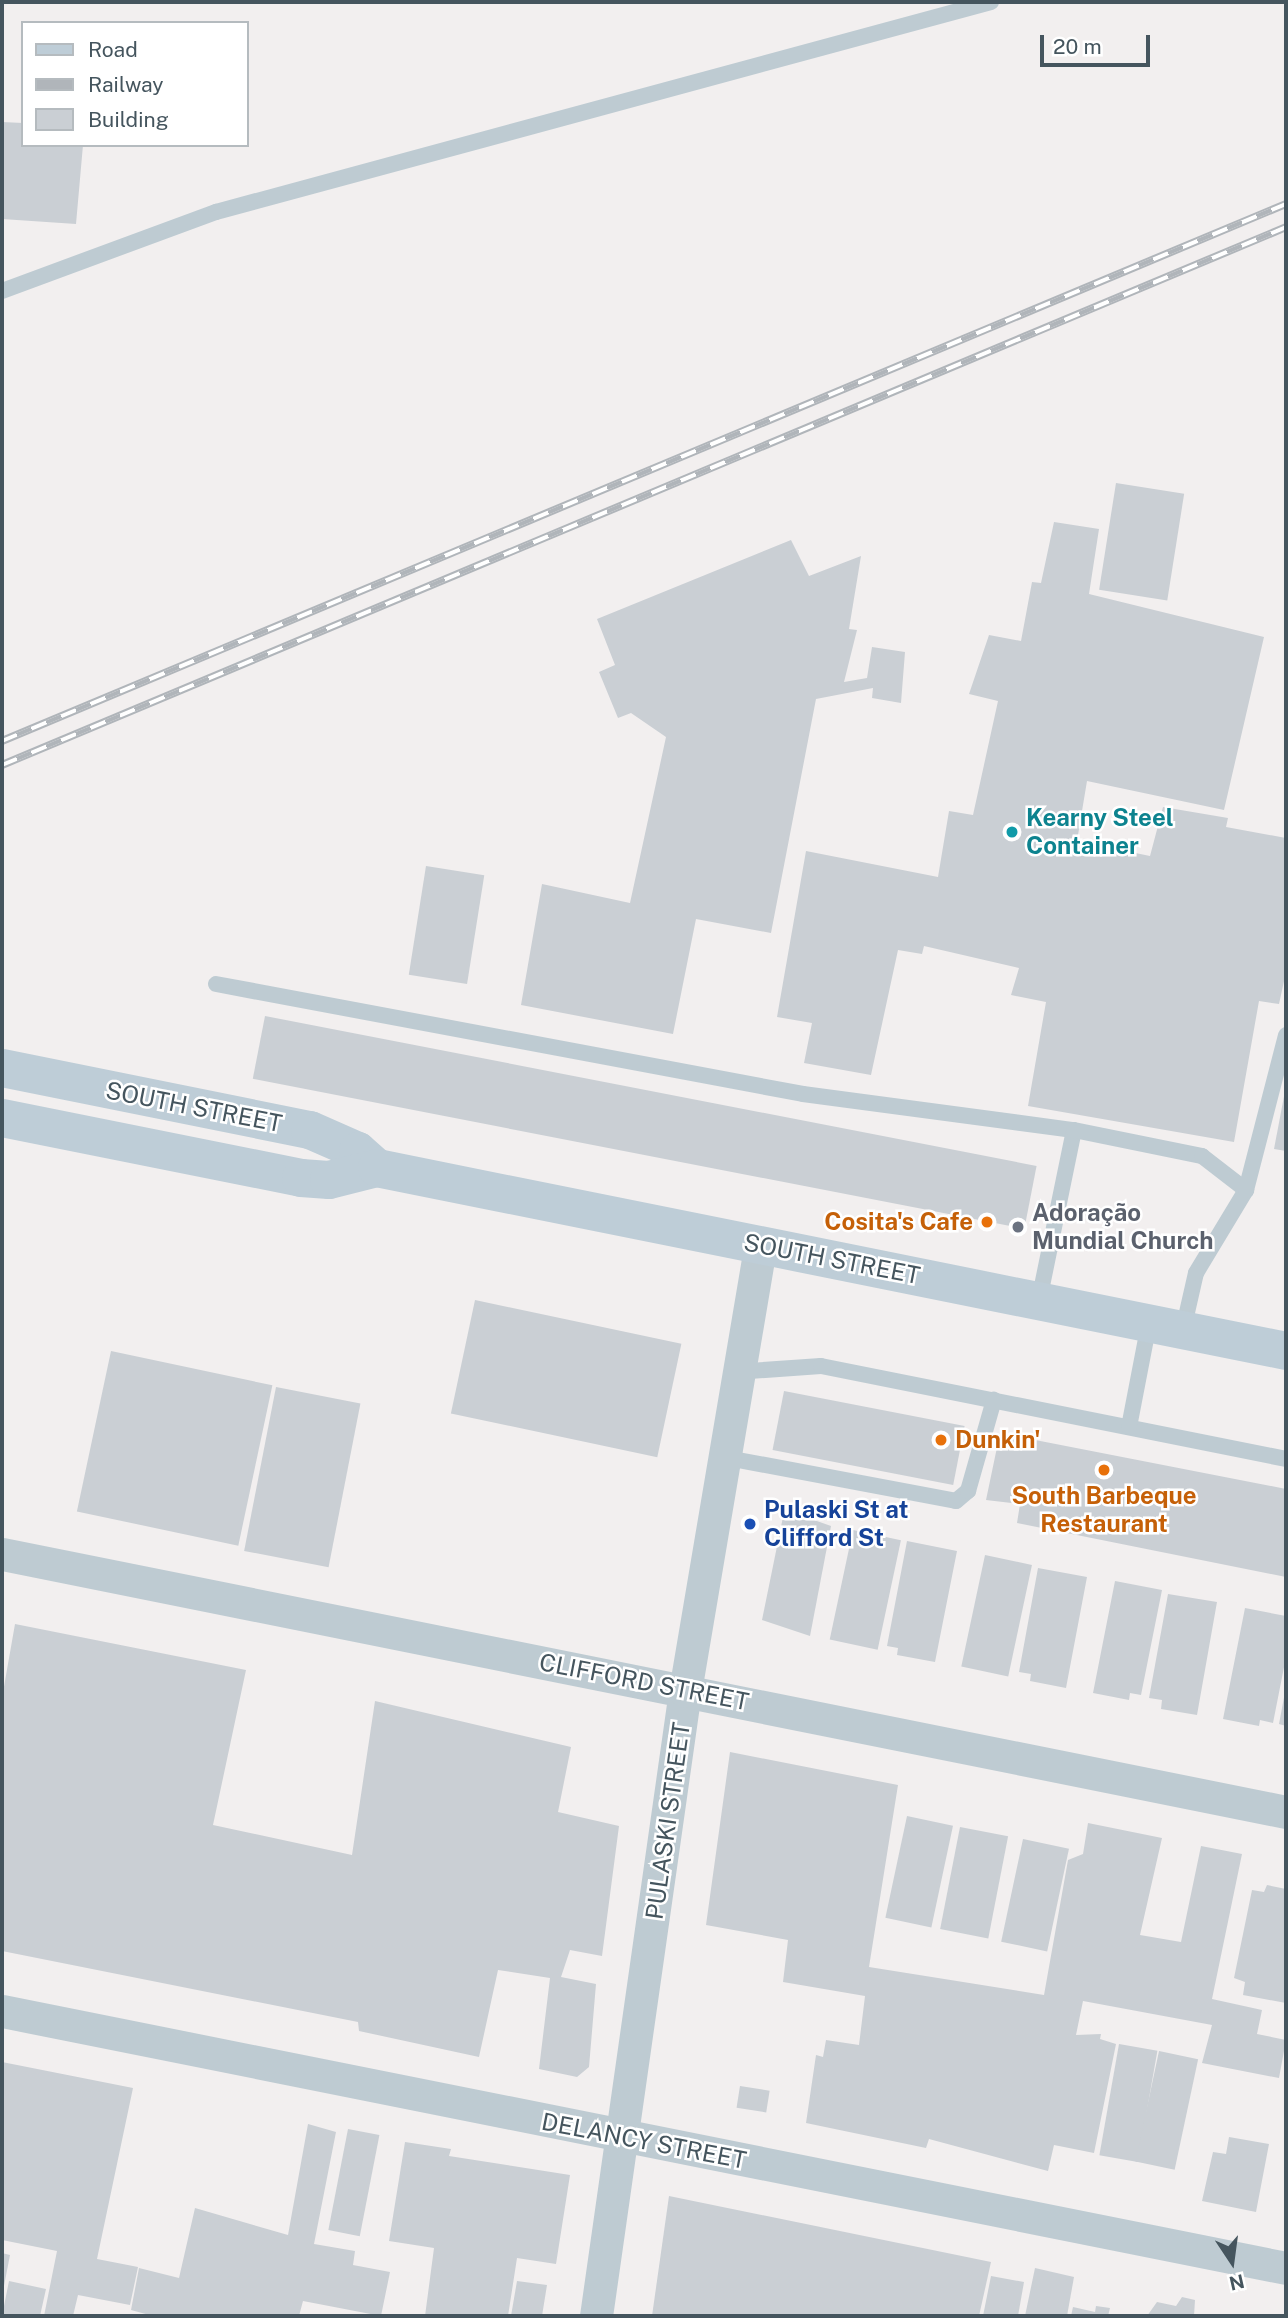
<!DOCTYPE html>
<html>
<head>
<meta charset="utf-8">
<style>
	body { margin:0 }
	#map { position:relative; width:1288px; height:2318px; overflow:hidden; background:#f2efef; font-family:"Public Sans",sans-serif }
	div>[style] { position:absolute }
	.building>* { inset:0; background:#cacfd4; transform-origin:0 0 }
	.service>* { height:16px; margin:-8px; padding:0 8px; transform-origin:8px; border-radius:8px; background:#becbd2 }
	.minor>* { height:33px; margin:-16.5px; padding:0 16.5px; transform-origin:16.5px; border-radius:16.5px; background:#becbd2 }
	.secondary>* { height:38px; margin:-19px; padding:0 19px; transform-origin:19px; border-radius:19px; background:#becdd7 }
	.rail>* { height:8px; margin-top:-4px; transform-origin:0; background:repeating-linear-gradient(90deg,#fff 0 16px,#b0b5ba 0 32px); box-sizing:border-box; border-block:2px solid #b0b5ba }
	.dots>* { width:19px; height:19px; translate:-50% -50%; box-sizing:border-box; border:4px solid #fff; border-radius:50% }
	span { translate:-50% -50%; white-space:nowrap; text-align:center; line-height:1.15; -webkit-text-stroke:5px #fff; paint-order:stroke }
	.culture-label { font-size:24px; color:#0d838f; font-weight:700 }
	.left { translate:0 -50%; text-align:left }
	.street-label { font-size:24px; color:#45555e }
	.worship-label { font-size:24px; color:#5b616d; font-weight:700 }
	.food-label { font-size:24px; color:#c56008; font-weight:700 }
	.right { translate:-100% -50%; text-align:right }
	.transit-label { font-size:24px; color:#164399; font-weight:700 }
	.frame { position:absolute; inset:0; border:4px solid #45555e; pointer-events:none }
	.legend { position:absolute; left:21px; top:21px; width:228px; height:126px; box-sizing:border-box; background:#fff; border:2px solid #b5bbbf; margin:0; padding:9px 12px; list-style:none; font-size:21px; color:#45555e }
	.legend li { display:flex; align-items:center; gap:14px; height:35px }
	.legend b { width:35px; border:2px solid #b5bbbf }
	.north { position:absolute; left:1197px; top:2227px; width:70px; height:70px; -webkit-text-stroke:5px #fff; paint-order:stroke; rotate:167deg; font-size:19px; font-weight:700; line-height:28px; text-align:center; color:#45555e }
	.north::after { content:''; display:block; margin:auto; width:24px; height:32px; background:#45555e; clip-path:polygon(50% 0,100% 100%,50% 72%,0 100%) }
	.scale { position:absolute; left:1040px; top:35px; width:110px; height:32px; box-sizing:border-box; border:4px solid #45555e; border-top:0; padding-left:9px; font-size:21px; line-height:24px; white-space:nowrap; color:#45555e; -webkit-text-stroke:5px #fff; paint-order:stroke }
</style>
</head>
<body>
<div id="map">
	<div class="building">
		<i style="clip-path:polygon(2px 122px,23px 123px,23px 145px,83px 145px,76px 224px,2px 219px)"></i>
		<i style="left:1116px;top:483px;width:69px;height:108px;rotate:9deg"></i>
		<i style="clip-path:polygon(1054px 522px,1099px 529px,1089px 594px,1264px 637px,1224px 810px,1087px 781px,1077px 841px,1150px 856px,1163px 807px,1228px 818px,1226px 827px,1286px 838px,1286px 972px,1279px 1004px,1259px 1001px,1234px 1142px,1028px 1106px,1046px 1002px,1011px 995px,1019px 968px,924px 946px,922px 954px,898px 950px,871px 1075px,804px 1063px,812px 1023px,777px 1017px,806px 851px,938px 877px,949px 811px,973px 815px,998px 701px,969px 694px,989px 635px,1021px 641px,1032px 582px,1041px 583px)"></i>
		<i style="clip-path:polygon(791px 540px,809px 576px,861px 556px,849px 629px,857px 630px,844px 682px,867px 678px,872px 647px,905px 652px,901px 703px,872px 698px,873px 688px,816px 699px,771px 933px,696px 919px,673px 1034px,521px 1005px,542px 884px,630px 903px,666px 737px,631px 713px,618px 718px,599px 672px,615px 665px,597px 619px)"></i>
		<i style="left:426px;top:866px;width:59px;height:110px;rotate:9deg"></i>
		<i style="left:265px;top:1016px;width:786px;height:64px;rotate:11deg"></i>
		<i style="clip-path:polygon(1285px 1091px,1286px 1091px,1286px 1151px,1274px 1149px)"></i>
		<i style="left:475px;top:1300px;width:211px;height:116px;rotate:12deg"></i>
		<i style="left:111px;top:1351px;width:165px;height:164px;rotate:12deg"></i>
		<i style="left:276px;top:1387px;width:86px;height:167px;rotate:11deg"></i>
		<i style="left:784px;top:1391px;width:184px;height:60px;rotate:11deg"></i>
		<i style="clip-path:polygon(1000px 1433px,1286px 1489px,1286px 1577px,1017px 1523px,1020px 1504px,986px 1500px)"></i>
		<i style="clip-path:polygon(797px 1514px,831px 1526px,810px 1636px,762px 1620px,783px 1517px)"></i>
		<i style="left:853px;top:1530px;width:49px;height:112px;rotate:12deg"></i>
		<i style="clip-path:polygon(907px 1541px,957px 1551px,935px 1662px,897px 1655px,898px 1648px,887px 1646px)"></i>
		<i style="left:985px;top:1555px;width:48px;height:114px;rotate:12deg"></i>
		<i style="clip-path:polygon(1038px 1568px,1087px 1577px,1066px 1688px,1030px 1681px,1031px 1674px,1019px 1672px)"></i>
		<i style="clip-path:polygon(1115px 1581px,1162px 1590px,1141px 1695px,1130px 1693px,1129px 1700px,1093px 1693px)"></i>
		<i style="clip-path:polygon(1168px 1594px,1217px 1602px,1197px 1715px,1161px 1709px,1162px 1700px,1149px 1698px)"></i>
		<i style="clip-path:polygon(1245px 1608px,1286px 1616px,1286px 1657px,1273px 1723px,1260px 1720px,1259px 1726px,1223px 1719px)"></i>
		<i style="clip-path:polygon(15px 1624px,246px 1670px,213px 1825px,352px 1855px,375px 1701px,571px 1747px,558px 1812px,619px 1826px,602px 1956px,570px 1950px,561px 1977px,596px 1984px,589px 2067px,577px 2077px,539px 2069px,550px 1978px,498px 1970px,479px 2057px,359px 2031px,358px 2022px,2px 1951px,2px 1698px)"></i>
		<i style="clip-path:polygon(1285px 1692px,1286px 1692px,1286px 1726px,1279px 1724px)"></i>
		<i style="clip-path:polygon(730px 1752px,898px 1785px,869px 1967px,1044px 1995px,1068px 1860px,1083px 1854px,1088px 1823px,1162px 1838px,1140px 1935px,1181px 1942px,1201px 1846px,1242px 1854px,1212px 1999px,1262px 2010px,1257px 2034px,1286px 2040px,1279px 2078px,1202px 2063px,1212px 2025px,1083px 2001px,1076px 2035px,1101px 2034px,1100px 2039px,1116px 2044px,1094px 2153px,1054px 2145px,1048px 2171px,929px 2139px,926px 2148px,806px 2123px,816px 2055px,823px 2057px,826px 2040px,859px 2045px,865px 1996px,783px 1982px,788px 1940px,706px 1925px)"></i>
		<i style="left:907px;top:1816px;width:47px;height:104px;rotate:12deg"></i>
		<i style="left:960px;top:1827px;width:49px;height:104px;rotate:11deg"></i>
		<i style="left:1023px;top:1839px;width:47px;height:105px;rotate:12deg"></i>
		<i style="clip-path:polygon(1267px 1885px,1286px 1889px,1286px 2003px,1243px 1995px,1245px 1982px,1234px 1978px,1252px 1890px,1264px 1892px)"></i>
		<i style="left:1119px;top:2044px;width:39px;height:113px;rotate:10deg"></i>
		<i style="left:1159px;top:2051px;width:40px;height:113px;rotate:12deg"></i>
		<i style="clip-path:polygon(2px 2062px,133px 2088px,97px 2259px,138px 2267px,130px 2305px,78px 2295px,73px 2316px,44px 2316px,57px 2251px,2px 2240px)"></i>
		<i style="left:740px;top:2086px;width:30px;height:22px;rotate:9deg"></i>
		<i style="clip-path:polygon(308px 2124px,336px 2132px,314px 2244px,355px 2251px,353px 2265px,390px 2272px,381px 2316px,303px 2301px,299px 2316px,153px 2316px,131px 2310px,139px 2268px,179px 2278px,195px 2208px,288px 2235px)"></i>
		<i style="left:348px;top:2129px;width:32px;height:103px;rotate:11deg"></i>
		<i style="clip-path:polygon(1229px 2137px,1269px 2144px,1256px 2212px,1202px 2201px,1213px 2152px,1226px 2154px)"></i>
		<i style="clip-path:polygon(405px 2142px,451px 2149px,449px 2156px,570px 2175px,556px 2264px,517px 2258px,508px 2316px,425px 2316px,434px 2248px,389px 2241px)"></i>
		<i style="clip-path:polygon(669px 2196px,991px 2262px,979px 2316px,652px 2316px)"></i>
		<i style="clip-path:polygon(2px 2253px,10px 2255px,3px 2291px,2px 2291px)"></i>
		<i style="clip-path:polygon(1035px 2268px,1074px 2277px,1067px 2316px,1025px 2316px)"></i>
		<i style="clip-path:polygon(991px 2276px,1024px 2282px,1018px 2316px,983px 2316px)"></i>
		<i style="clip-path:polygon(9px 2281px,46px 2289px,40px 2316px,2px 2316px)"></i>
		<i style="clip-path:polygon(517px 2281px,547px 2285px,542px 2316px,511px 2316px)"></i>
		<i style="clip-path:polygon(1182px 2297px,1195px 2300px,1194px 2316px,1147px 2316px,1157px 2302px,1176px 2306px)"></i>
		<i style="clip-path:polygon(1096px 2306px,1110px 2308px,1108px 2316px,1071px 2316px,1073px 2307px,1095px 2312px)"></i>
	</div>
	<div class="service">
		<i style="left:2px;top:291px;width:228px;rotate:-20.3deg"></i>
		<i style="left:216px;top:212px;width:803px;rotate:-15.16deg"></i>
		<i style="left:216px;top:984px;width:597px;rotate:10.61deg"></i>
		<i style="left:803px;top:1094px;width:273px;rotate:7.6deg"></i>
		<i style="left:1074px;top:1130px;width:175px;rotate:101.6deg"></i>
		<i style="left:1074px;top:1130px;width:131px;rotate:11.5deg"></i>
		<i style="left:1202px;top:1156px;width:56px;rotate:37.7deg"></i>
		<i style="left:1183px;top:1330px;width:58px;rotate:-77.2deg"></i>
		<i style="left:1196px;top:1273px;width:97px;rotate:-58.9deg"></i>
		<i style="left:1246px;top:1190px;width:160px;rotate:-75.5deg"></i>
		<i style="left:735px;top:1372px;width:86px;rotate:-4deg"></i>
		<i style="left:821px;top:1366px;width:474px;rotate:11.3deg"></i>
		<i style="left:1129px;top:1427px;width:106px;rotate:-79.1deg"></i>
		<i style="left:722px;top:1457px;width:238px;rotate:10.6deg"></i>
		<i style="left:956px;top:1501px;width:16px;rotate:-40deg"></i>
		<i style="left:968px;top:1491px;width:95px;rotate:-74.1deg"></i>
	</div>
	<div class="minor">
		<i style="left:2px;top:1554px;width:1310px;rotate:11.36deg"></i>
		<i style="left:2px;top:2011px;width:1309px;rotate:11.32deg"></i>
		<i style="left:596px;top:2316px;width:631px;rotate:-81.9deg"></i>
		<i style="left:685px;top:1691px;width:453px;rotate:-80.4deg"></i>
	</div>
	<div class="secondary">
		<i style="left:2px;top:1068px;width:314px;rotate:11.4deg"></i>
		<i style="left:310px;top:1130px;width:52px;rotate:23.6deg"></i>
		<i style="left:358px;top:1151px;width:25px;rotate:42deg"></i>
		<i style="left:2px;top:1118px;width:305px;rotate:11.3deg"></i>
		<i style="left:301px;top:1178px;width:28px;rotate:4deg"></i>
		<i style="left:329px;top:1180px;width:49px;rotate:-14deg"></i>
		<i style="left:377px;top:1168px;width:927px;rotate:11.38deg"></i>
	</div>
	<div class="rail">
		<i style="left:2px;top:741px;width:1392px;rotate:-22.7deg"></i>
		<i style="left:2px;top:765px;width:1392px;rotate:-22.73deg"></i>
	</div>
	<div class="dots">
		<i style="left:1012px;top:832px;background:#0f9aa8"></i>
		<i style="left:987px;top:1222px;background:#e8710a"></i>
		<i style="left:1018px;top:1227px;background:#6b7280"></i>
		<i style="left:941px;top:1440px;background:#e8710a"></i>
		<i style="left:1104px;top:1470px;background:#e8710a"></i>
		<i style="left:750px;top:1524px;background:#1a4fb4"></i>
	</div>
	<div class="culture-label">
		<span class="left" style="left:1026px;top:832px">Kearny Steel<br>Container</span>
	</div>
	<div class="street-label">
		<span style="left:194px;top:1107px;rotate:11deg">SOUTH STREET</span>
		<span style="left:832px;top:1259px;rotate:11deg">SOUTH STREET</span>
		<span style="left:644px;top:1682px;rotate:11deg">CLIFFORD STREET</span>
		<span style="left:668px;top:1821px;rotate:-82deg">PULASKI STREET</span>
		<span style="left:644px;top:2141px;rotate:11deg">DELANCY STREET</span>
	</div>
	<div class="worship-label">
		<span class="left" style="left:1032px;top:1227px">Adoração<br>Mundial Church</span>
	</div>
	<div class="food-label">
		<span class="right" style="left:973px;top:1222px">Cosita's Cafe</span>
		<span class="left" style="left:955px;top:1440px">Dunkin'</span>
		<span style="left:1104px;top:1510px">South Barbeque<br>Restaurant</span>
	</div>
	<div class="transit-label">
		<span class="left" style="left:764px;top:1524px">Pulaski St at<br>Clifford St</span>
	</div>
	<div class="frame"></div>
	<ul class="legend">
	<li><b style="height:9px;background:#becdd7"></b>Road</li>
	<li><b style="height:9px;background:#b0b5ba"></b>Railway</li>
	<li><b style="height:19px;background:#cacfd4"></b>Building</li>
	</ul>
	<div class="north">N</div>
	<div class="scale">20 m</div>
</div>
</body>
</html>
